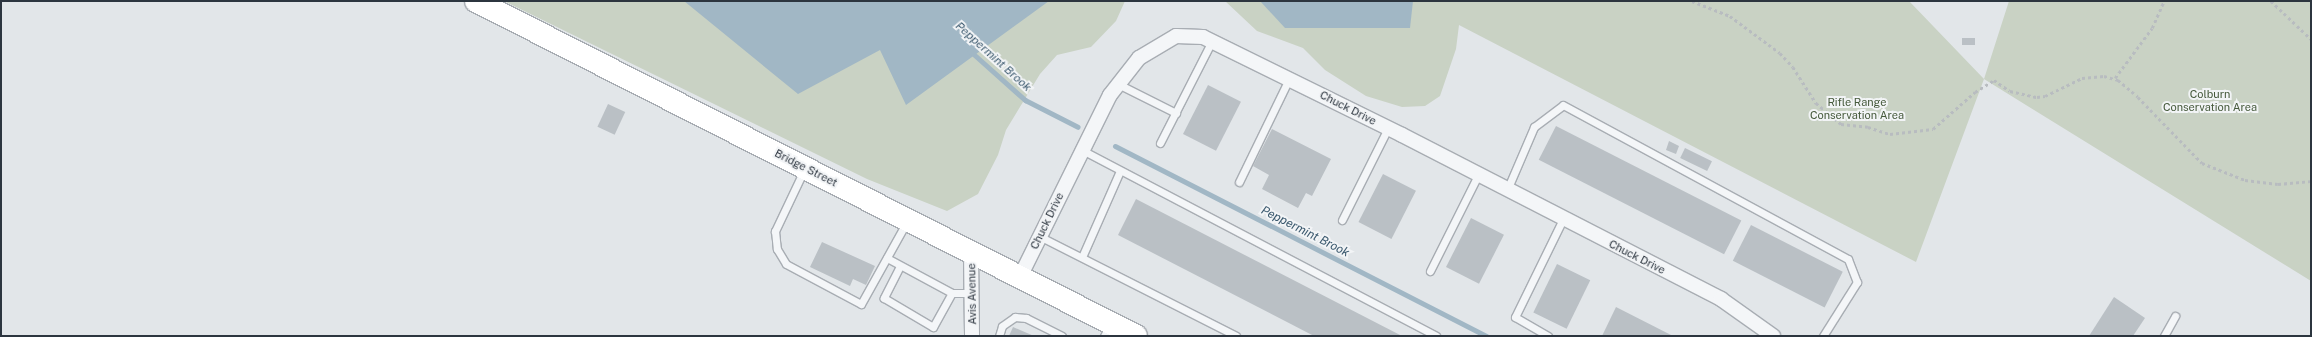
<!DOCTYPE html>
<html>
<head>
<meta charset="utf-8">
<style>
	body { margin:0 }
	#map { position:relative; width:2312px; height:337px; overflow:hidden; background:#e2e6e9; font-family:"Public Sans",sans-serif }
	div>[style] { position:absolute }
	.green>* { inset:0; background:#c9d2c4 }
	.water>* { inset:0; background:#a1b7c5 }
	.stream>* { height:5px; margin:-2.5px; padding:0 2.5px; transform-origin:2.5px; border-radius:2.5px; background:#a1b7c5 }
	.building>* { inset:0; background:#bac0c5; transform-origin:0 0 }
	.path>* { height:2.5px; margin-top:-1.25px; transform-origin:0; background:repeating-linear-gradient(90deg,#b8bcc0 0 3px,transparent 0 6px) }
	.roads { filter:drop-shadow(1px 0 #a8adb3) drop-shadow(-1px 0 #a8adb3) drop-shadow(0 1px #a8adb3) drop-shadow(0 -1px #a8adb3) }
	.service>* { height:7px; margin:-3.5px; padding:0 3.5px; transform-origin:3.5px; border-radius:3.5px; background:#f4f6f8 }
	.minor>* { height:14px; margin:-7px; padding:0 7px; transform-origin:7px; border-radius:7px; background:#f4f6f8 }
	.primary>* { height:22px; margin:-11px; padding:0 11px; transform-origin:11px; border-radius:11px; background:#fff }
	span { translate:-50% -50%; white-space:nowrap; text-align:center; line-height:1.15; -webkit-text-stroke:4px #f2f4f6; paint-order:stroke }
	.park-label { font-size:11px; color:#45593b }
	.street-label { font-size:11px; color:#2c353f }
	.water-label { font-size:12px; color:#3b596e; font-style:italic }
	.frame { position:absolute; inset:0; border:2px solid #2c353f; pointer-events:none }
</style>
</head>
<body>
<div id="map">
	<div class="green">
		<i style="clip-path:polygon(504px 1px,1125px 1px,1116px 21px,1091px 47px,1057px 55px,1040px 74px,1006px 130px,998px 155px,978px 194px,947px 211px,867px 179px)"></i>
		<i style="clip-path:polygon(1225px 1px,1909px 1px,1984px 79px,2009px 1px,2311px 1px,2311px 281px,1984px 79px,1916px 262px,1459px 25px,1456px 49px,1440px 96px,1425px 106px,1402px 107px,1366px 96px,1325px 70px,1303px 48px,1257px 31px)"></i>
	</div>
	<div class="water">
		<i style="clip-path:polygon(684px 1px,1049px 1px,906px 105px,880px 50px,798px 94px)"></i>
		<i style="clip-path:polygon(1260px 1px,1413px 1px,1410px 28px,1285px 28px)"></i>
	</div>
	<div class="stream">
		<i style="left:970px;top:51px;width:74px;rotate:41.7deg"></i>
		<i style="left:1025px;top:100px;width:59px;rotate:27deg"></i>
		<i style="left:1115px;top:146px;width:417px;rotate:27.1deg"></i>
	</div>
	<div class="building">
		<i style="left:1962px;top:38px;width:13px;height:7px"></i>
		<i style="left:1208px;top:85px;width:37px;height:55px;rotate:27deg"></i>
		<i style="left:608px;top:104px;width:19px;height:25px;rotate:25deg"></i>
		<i style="left:1556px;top:126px;width:208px;height:38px;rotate:27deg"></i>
		<i style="clip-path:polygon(1272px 129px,1331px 159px,1312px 196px,1306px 193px,1298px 208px,1262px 189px,1269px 175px,1253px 166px)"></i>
		<i style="clip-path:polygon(1669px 141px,1679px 146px,1676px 154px,1666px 150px)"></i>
		<i style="left:1685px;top:148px;width:30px;height:11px;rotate:26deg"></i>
		<i style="left:1383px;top:174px;width:37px;height:54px;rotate:27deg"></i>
		<i style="clip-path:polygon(1136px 199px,1402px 336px,1314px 336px,1118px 235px)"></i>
		<i style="left:1471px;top:218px;width:37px;height:55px;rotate:27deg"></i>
		<i style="left:1751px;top:225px;width:103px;height:40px;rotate:27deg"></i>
		<i style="clip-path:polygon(822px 242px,875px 266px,866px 285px,853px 279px,850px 286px,810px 267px)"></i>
		<i style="left:1557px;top:264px;width:37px;height:54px;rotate:26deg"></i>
		<i style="clip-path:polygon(2114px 297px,2145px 318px,2133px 336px,2089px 336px)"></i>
		<i style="clip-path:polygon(1616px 307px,1673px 336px,1602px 336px)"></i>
		<i style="clip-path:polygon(1013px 327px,1034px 336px,1009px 336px)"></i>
	</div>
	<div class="path">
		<i style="left:1692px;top:1px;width:41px;rotate:21.5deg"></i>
		<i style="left:1730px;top:16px;width:62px;rotate:36.5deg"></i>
		<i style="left:1780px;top:53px;width:19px;rotate:47deg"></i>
		<i style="left:1793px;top:67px;width:43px;rotate:57.4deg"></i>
		<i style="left:1816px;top:103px;width:33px;rotate:40deg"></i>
		<i style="left:1841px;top:124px;width:27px;rotate:6deg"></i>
		<i style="left:1868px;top:127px;width:23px;rotate:18deg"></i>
		<i style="left:1890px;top:134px;width:43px;rotate:-6.6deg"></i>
		<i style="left:1933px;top:129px;width:56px;rotate:-41.4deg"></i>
		<i style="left:1975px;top:92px;width:22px;rotate:-32deg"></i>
		<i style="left:1994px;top:80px;width:19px;rotate:35deg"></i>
		<i style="left:2010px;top:91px;width:28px;rotate:13deg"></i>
		<i style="left:2037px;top:97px;width:8px;rotate:-7deg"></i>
		<i style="left:2045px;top:96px;width:41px;rotate:-25.9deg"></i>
		<i style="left:2082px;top:78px;width:22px;rotate:-5deg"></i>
		<i style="left:2104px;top:76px;width:15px;rotate:16deg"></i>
		<i style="left:2118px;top:80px;width:26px;rotate:40deg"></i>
		<i style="left:2138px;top:97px;width:92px;rotate:45.9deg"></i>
		<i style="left:2202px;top:163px;width:46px;rotate:21.6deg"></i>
		<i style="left:2245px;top:180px;width:33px;rotate:7deg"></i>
		<i style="left:2278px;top:184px;width:33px;rotate:-5deg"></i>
		<i style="left:2271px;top:1px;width:55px;rotate:43.5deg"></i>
		<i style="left:2115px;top:78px;width:62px;rotate:-53.5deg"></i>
		<i style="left:2152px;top:28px;width:30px;rotate:-66deg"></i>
	</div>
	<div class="roads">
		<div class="service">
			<i style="left:1118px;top:84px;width:65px;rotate:26.6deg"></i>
			<i style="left:1160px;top:143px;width:114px;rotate:-63deg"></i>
			<i style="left:1082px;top:150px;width:400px;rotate:27.7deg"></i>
			<i style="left:804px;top:170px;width:68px;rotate:115.4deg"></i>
			<i style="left:775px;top:231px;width:18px;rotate:84deg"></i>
			<i style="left:777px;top:249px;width:17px;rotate:59deg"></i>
			<i style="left:786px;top:264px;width:85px;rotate:28.1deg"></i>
			<i style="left:861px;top:304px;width:93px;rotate:-60.9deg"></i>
			<i style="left:1239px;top:182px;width:114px;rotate:-64.1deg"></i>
			<i style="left:1507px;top:190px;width:69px;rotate:-66.8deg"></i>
			<i style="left:1534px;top:127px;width:36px;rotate:-37deg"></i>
			<i style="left:1563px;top:105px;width:324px;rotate:28.4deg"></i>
			<i style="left:1848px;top:259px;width:25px;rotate:69deg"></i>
			<i style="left:1857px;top:282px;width:64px;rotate:122.2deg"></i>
			<i style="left:1342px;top:220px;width:103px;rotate:-63.4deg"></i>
			<i style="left:1039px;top:236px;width:221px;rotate:26.9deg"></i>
			<i style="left:1082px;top:257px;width:94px;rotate:-66.2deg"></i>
			<i style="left:887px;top:258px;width:74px;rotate:28.3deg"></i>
			<i style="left:952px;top:293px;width:19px"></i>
			<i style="left:900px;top:266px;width:36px;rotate:117deg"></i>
			<i style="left:884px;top:298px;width:57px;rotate:30.6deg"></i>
			<i style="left:933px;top:327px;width:39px;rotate:-61deg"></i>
			<i style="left:1430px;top:271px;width:107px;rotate:-63.4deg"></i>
			<i style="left:999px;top:336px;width:10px;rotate:-73deg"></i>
			<i style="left:1002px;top:326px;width:16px;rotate:-35deg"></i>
			<i style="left:1015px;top:317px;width:11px;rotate:5deg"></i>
			<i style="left:1026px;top:318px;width:40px;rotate:26.6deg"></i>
			<i style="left:1104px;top:336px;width:13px;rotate:-61deg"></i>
			<i style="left:1548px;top:336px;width:38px;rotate:-150deg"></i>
			<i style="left:1515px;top:317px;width:109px;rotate:-63.9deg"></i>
			<i style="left:2164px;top:336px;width:23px;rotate:-61deg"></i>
		</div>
		<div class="minor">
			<i style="left:971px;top:252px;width:84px;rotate:89.3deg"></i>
			<i style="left:1020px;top:277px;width:203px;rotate:-63.7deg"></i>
			<i style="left:1110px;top:95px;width:47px;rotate:-51.9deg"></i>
			<i style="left:1139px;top:58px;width:43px;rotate:-30.7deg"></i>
			<i style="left:1176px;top:36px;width:27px;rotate:2deg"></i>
			<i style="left:1203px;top:37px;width:222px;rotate:26.2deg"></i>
			<i style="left:1402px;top:135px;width:359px;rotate:27.2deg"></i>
			<i style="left:1721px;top:299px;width:64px;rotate:35.4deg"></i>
		</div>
		<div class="primary">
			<i style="left:476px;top:1px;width:740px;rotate:26.91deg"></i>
		</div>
	</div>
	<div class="park-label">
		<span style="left:2210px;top:101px">Colburn<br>Conservation Area</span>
		<span style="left:1857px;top:109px">Rifle Range<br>Conservation Area</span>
	</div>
	<div class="street-label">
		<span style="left:1348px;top:108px;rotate:27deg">Chuck Drive</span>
		<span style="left:806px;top:168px;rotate:27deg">Bridge Street</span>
		<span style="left:1047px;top:221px;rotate:-64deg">Chuck Drive</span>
		<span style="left:1637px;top:257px;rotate:27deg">Chuck Drive</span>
		<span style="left:972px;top:294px;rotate:-91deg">Avis Avenue</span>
	</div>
	<div class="water-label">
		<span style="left:993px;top:57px;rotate:42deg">Peppermint Brook</span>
		<span style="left:1305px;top:232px;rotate:27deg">Peppermint Brook</span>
	</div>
	<div class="frame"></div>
</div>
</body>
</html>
